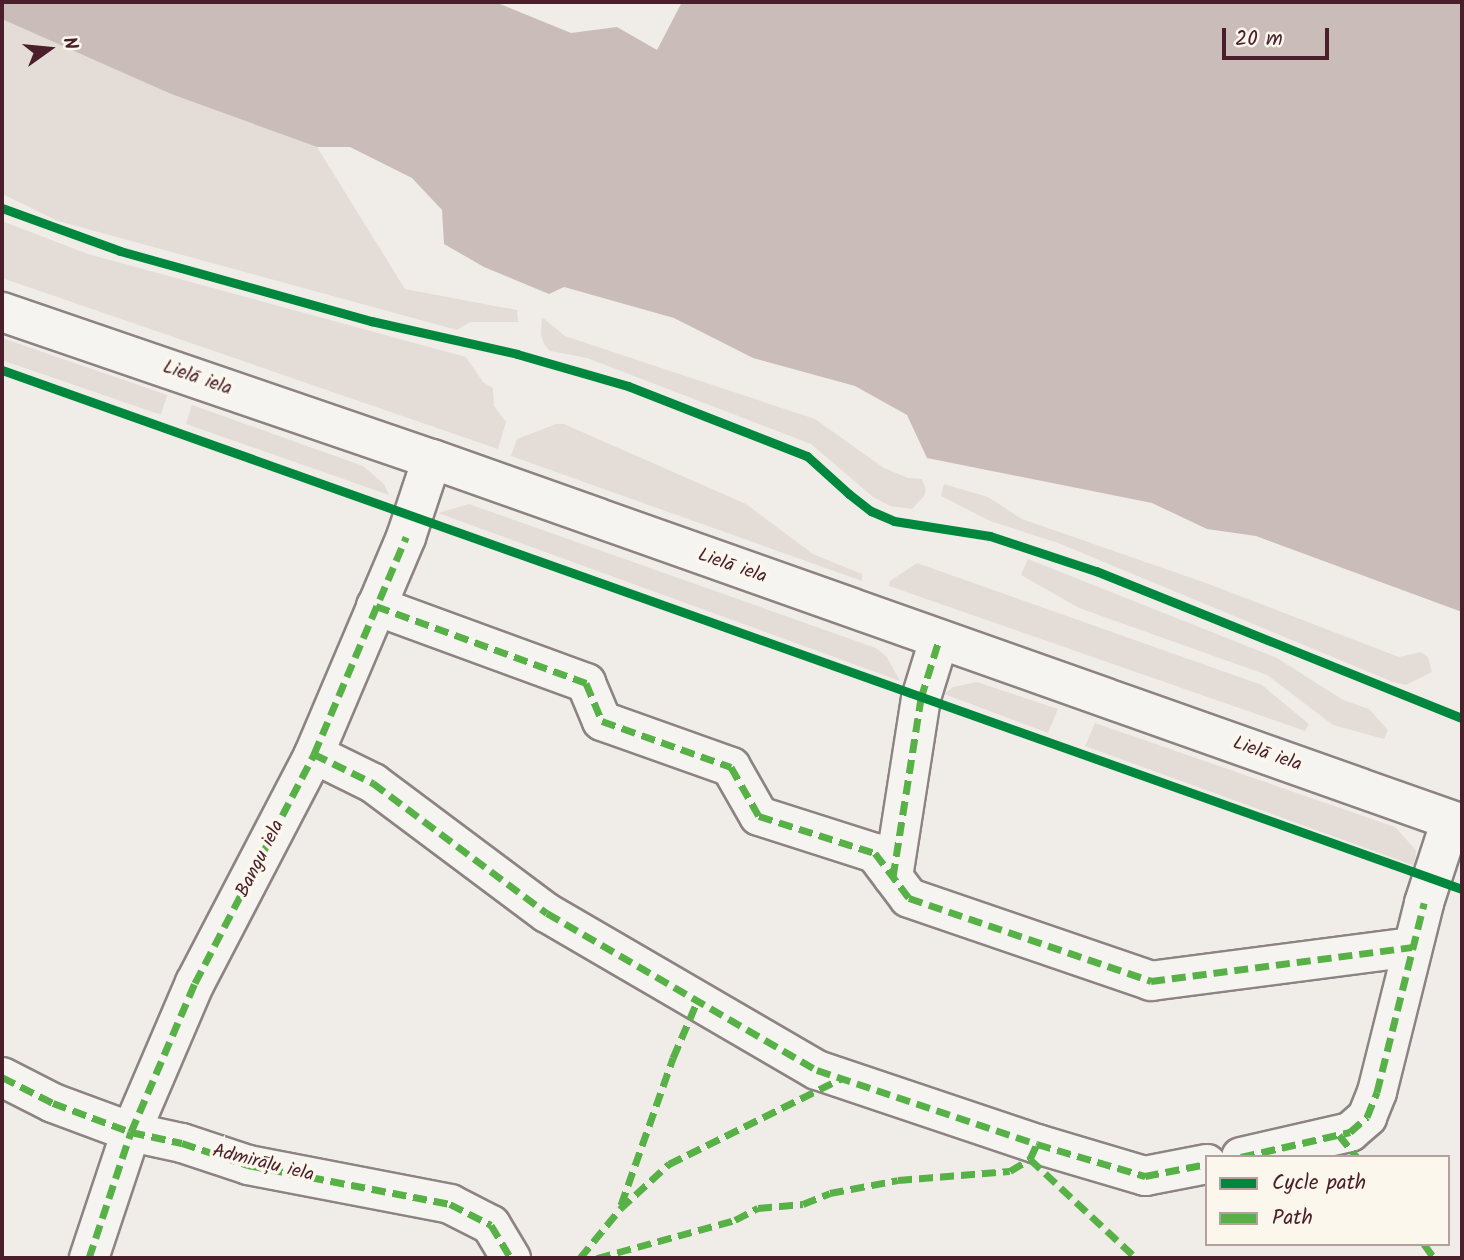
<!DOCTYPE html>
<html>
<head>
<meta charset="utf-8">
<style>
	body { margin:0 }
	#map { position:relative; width:1464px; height:1260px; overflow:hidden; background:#f0ede8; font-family:Kalam,sans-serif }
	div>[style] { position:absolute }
	.green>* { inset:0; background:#e4ddd7; transform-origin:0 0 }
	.water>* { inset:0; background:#cabcb9 }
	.roads { filter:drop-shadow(2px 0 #8d8383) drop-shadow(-2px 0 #8d8383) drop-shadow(0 2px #8d8383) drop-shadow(0 -2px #8d8383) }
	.minor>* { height:38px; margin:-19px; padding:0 19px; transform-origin:19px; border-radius:19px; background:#f5f4f0 }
	.quiet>* { height:7px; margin-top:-3.5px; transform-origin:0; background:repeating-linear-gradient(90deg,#57b146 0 14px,transparent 0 21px) }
	.cycleway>* { height:9px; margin:-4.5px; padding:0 4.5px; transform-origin:4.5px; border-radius:4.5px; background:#00873e }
	span { translate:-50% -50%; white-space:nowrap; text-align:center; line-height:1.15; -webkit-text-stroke:7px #fbf7ec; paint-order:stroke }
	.street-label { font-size:19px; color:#4a1f2b }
	.frame { position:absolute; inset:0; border:4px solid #4a1f2b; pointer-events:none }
	.legend { position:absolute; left:1205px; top:1155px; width:245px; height:91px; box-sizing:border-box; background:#fbf7ec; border:2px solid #b4a19f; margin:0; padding:9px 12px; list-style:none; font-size:21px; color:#4a1f2b }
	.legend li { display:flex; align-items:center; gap:14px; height:35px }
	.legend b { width:35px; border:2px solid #b4a19f }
	.north { position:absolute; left:14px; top:14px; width:70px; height:70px; -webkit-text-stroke:5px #fbf7ec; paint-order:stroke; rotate:75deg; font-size:19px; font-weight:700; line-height:28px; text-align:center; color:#4a1f2b }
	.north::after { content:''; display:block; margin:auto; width:24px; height:32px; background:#4a1f2b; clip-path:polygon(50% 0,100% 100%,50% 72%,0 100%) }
	.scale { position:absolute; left:1222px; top:28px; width:107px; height:32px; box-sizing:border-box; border:4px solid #4a1f2b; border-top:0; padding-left:9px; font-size:21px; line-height:24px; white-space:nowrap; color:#4a1f2b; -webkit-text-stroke:5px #fbf7ec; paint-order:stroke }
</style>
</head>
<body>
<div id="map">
	<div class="green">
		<i style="clip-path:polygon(2px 18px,171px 94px,317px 147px,405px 289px,517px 310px,518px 322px,470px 322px,457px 330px,58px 221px,2px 194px)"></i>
		<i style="clip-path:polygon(2px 221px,88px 254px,466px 357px,483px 382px,493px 388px,494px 406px,506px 422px,498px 449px,2px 278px)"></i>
		<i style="clip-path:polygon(542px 317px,565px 336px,815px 419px,884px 468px,908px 478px,922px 479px,926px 490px,924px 496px,912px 509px,890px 506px,873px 497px,811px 444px,587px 358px,550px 351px,544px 344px,541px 334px)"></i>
		<i style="left:2px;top:338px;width:175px;height:21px;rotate:19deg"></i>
		<i style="clip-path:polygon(192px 405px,363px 466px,384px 484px,389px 495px,186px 424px)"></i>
		<i style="clip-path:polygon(556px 424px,564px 424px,746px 504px,813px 554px,862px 574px,862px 581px,511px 456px,517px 439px)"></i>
		<i style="clip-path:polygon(944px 484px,988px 497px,1022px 519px,1206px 583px,1399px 657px,1421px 652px,1428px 657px,1432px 672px,1406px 685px,1393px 682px,1058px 543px,990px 521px,941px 496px)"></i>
		<i style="clip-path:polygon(469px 504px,876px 648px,887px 657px,900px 681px,438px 513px)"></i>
		<i style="clip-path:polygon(1028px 559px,1277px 658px,1343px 700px,1369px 709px,1388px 730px,1384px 739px,1333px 725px,1267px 675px,1079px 608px,1021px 575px)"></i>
		<i style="clip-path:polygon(917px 563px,1262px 685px,1309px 724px,1305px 731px,889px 586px,890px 581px)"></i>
		<i style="clip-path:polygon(977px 682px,1058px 709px,1048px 733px,944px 694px,953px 687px)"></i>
		<i style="clip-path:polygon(1095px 723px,1395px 827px,1416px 850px,1415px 866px,1085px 746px)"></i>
	</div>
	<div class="water">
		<i style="clip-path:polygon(2px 2px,495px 2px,571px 33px,617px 27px,657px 50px,682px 2px,1462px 2px,1462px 612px,1256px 536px,1207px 529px,1152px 503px,927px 458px,907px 415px,855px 386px,753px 358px,674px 318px,564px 287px,549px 294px,484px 267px,444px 244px,442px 210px,412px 178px,350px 147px,317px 147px,171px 94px,2px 19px)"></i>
	</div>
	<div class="roads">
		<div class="minor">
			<i style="left:2px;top:312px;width:454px;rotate:18.9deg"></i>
			<i style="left:432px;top:459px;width:1093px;rotate:19.51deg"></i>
			<i style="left:376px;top:606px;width:224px;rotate:20.1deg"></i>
			<i style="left:586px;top:683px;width:41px;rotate:67.2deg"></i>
			<i style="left:602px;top:721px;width:137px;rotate:19.6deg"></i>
			<i style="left:731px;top:767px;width:56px;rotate:60.3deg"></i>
			<i style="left:759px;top:816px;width:122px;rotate:17.7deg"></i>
			<i style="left:875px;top:853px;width:56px;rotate:52.9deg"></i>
			<i style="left:909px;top:898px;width:256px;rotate:18.9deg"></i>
			<i style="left:1151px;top:981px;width:263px;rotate:-7.4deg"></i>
			<i style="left:314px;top:754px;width:66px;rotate:26.2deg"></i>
			<i style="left:373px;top:783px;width:217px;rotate:36.8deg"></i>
			<i style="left:547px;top:913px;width:312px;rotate:30.2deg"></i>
			<i style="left:817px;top:1070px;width:232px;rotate:18.6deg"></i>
			<i style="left:1037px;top:1144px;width:113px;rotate:16.5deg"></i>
			<i style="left:1145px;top:1176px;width:63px;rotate:-11deg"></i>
			<i style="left:893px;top:877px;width:181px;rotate:-81.1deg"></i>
			<i style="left:921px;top:698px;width:61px;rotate:-72.8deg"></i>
			<i style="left:2px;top:1077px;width:57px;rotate:27deg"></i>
			<i style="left:53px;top:1103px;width:83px;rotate:20.4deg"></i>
			<i style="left:131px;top:1132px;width:52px;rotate:12.2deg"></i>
			<i style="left:182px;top:1143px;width:70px;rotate:18.4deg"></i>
			<i style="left:248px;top:1165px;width:206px;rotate:10.9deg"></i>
			<i style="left:450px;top:1204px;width:46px;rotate:27.1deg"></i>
			<i style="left:491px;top:1225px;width:39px;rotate:59deg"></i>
			<i style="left:1241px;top:1157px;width:112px;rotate:-12.9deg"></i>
			<i style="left:1350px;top:1132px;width:23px;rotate:-41deg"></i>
			<i style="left:1367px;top:1117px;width:27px;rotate:-68deg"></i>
			<i style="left:1377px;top:1092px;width:195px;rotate:-76deg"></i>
			<i style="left:1424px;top:903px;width:87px;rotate:-72deg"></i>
			<i style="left:89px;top:1258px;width:133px;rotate:-71.6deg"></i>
			<i style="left:131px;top:1132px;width:162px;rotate:-66.8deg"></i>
			<i style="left:195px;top:983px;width:258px;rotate:-62.5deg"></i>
			<i style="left:314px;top:754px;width:236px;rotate:-67deg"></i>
			<i style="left:406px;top:537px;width:82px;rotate:-71.6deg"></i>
		</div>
	</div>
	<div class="quiet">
		<i style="left:376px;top:606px;width:224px;rotate:20.1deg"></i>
		<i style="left:586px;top:683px;width:41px;rotate:67.2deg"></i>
		<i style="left:602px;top:721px;width:137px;rotate:19.6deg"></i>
		<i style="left:731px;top:767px;width:56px;rotate:60.3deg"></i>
		<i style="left:759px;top:816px;width:122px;rotate:17.7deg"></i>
		<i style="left:875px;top:853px;width:56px;rotate:52.9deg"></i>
		<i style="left:909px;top:898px;width:256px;rotate:18.9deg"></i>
		<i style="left:1151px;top:981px;width:263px;rotate:-7.4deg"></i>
		<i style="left:314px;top:754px;width:66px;rotate:26.2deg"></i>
		<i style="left:373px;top:783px;width:217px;rotate:36.8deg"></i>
		<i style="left:547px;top:913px;width:312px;rotate:30.2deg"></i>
		<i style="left:817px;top:1070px;width:232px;rotate:18.6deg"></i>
		<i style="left:1037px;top:1144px;width:113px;rotate:16.5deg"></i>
		<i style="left:1145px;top:1176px;width:63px;rotate:-11deg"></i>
		<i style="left:893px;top:877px;width:181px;rotate:-81.1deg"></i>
		<i style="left:921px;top:698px;width:61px;rotate:-72.8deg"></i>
		<i style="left:2px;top:1077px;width:57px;rotate:27deg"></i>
		<i style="left:53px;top:1103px;width:83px;rotate:20.4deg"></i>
		<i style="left:131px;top:1132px;width:52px;rotate:12.2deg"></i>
		<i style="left:182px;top:1143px;width:70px;rotate:18.4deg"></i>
		<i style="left:248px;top:1165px;width:206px;rotate:10.9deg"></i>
		<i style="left:450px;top:1204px;width:46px;rotate:27.1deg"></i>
		<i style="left:491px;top:1225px;width:39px;rotate:59deg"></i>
		<i style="left:1339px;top:1135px;width:28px;rotate:51deg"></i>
		<i style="left:1241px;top:1157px;width:112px;rotate:-12.9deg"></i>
		<i style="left:1350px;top:1132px;width:23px;rotate:-41deg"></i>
		<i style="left:1367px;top:1117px;width:27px;rotate:-68deg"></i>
		<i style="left:1377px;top:1092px;width:195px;rotate:-76deg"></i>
		<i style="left:1030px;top:1159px;width:145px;rotate:43deg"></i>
		<i style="left:621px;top:1205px;width:156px;rotate:-70.5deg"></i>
		<i style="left:673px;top:1058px;width:61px;rotate:-66.8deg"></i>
		<i style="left:1424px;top:1244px;width:17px;rotate:54deg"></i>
		<i style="left:89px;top:1258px;width:133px;rotate:-71.6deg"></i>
		<i style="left:131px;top:1132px;width:162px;rotate:-66.8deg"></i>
		<i style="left:195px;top:983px;width:258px;rotate:-62.5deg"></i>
		<i style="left:314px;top:754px;width:236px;rotate:-67deg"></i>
		<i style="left:580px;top:1258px;width:63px;rotate:-50.8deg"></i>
		<i style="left:620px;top:1209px;width:67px;rotate:-42.6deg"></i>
		<i style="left:669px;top:1164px;width:193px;rotate:-26.4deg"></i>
		<i style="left:597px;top:1258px;width:143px;rotate:-15.4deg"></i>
		<i style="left:735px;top:1220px;width:26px;rotate:-28deg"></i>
		<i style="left:758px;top:1208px;width:45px;rotate:-5.1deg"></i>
		<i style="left:803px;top:1204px;width:29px;rotate:-22deg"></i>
		<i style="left:830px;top:1193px;width:69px;rotate:-10.8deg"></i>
		<i style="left:898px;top:1180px;width:112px;rotate:-4.6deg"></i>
		<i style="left:1010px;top:1171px;width:23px;rotate:-31deg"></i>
		<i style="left:1030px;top:1159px;width:17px;rotate:-65deg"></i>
	</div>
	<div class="cycleway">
		<i style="left:2px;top:208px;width:126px;rotate:20deg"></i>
		<i style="left:120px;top:251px;width:261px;rotate:15.6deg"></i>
		<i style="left:371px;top:321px;width:150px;rotate:12.7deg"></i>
		<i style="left:517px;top:354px;width:116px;rotate:16.1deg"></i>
		<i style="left:628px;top:386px;width:192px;rotate:21.4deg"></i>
		<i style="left:807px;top:456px;width:57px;rotate:42.1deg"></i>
		<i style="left:849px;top:494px;width:28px;rotate:38deg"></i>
		<i style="left:871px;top:511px;width:25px;rotate:23deg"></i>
		<i style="left:894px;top:521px;width:97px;rotate:8.9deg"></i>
		<i style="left:990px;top:536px;width:112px;rotate:18.3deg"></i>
		<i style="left:1096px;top:571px;width:394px;rotate:21.9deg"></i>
		<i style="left:2px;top:370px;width:1550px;rotate:19.57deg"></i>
	</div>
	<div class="street-label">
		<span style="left:197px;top:379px;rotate:19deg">Lielā iela</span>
		<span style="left:732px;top:567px;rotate:19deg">Lielā iela</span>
		<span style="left:1267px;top:755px;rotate:19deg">Lielā iela</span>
		<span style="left:261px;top:859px;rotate:-63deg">Bangu iela</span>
		<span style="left:263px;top:1164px;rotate:14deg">Admirāļu iela</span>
	</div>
	<div class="frame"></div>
	<ul class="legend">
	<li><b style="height:9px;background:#00873e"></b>Cycle path</li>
	<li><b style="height:9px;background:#57b146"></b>Path</li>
	</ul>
	<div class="north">N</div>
	<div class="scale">20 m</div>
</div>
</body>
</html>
